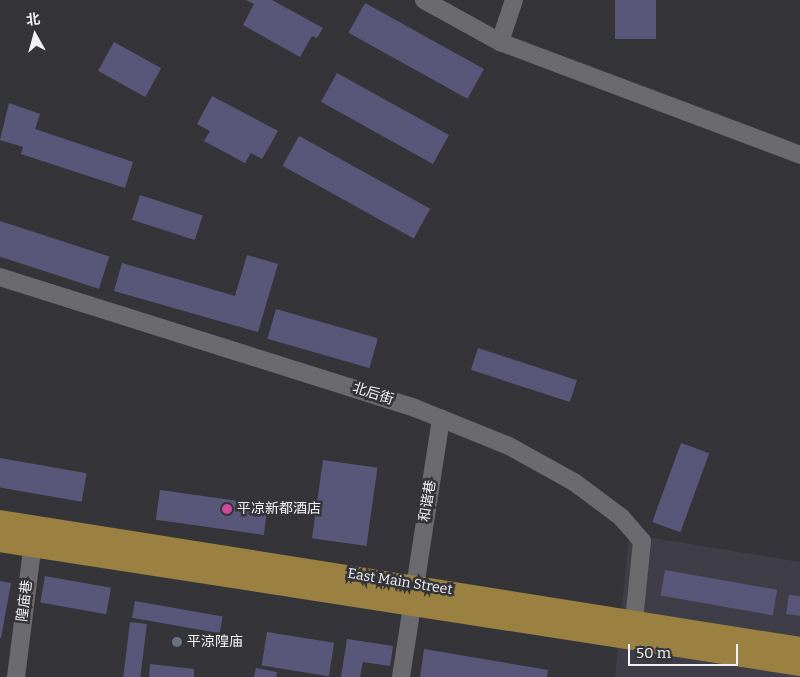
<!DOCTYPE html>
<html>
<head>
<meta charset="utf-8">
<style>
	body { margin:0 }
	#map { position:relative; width:800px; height:677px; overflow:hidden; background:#353539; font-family:Bitter,"Noto Sans SC",serif }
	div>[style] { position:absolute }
	.built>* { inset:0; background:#3f3d47 }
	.building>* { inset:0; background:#595779; transform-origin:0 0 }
	.minor>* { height:18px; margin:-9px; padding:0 9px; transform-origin:9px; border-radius:9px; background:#6b6a6f }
	.major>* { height:22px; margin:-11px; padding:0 11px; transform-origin:11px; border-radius:11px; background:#9b8141 }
	.dots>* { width:14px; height:14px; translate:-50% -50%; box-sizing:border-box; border:2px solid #353539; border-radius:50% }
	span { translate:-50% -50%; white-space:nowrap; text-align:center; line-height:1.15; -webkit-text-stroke:5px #353539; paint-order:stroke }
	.street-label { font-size:14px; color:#f3f3f6 }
	.poi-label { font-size:14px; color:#f3f3f6 }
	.left { translate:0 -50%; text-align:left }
	.north { position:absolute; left:10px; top:10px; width:50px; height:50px; -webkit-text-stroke:4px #353539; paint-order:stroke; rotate:353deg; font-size:14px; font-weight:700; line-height:20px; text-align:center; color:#f3f3f6 }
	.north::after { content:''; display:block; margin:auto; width:18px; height:22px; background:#f3f3f6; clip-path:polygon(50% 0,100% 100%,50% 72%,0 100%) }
	.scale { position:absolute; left:628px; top:644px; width:110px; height:22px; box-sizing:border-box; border:2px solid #f3f3f6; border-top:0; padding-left:6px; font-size:15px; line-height:18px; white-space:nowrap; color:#f3f3f6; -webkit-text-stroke:4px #353539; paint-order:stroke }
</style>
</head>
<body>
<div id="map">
	<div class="built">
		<i style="clip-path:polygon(629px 534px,800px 562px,800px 677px,615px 677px)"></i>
	</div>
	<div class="building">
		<i style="clip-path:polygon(246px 0,272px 0,323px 28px,317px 38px,312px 36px,300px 57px,243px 25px,254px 4px)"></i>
		<i style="left:615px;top:0;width:41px;height:39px"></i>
		<i style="left:365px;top:3px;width:136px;height:34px;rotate:29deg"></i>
		<i style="left:114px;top:42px;width:54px;height:33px;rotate:29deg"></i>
		<i style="left:337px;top:73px;width:128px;height:33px;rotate:29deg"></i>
		<i style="clip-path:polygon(212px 96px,278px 131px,262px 159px,251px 153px,245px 163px,204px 141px,210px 131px,197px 124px)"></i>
		<i style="clip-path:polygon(9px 103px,40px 114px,35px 129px,133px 162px,125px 188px,21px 154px,23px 147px,0 140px)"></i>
		<i style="left:299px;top:136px;width:150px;height:34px;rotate:29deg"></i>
		<i style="left:140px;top:195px;width:66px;height:26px;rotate:18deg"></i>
		<i style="left:0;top:221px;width:115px;height:34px;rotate:18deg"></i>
		<i style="clip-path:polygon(247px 255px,278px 264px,258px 332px,114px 291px,122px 263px,235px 296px)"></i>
		<i style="left:276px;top:309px;width:106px;height:31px;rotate:16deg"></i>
		<i style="left:478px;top:348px;width:104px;height:23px;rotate:18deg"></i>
		<i style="left:681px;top:443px;width:30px;height:84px;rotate:20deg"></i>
		<i style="left:0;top:458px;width:88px;height:29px;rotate:10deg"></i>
		<i style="left:323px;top:460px;width:55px;height:79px;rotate:8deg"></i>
		<i style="left:160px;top:490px;width:109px;height:30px;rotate:8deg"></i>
		<i style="left:665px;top:570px;width:114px;height:26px;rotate:10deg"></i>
		<i style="left:45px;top:576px;width:67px;height:27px;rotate:10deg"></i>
		<i style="clip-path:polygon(0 581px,11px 583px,1px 638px,0 638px)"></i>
		<i style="clip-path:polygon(789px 595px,800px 596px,800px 616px,786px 614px)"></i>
		<i style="left:135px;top:601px;width:89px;height:17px;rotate:10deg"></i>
		<i style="left:130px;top:622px;width:17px;height:55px;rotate:7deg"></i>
		<i style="left:267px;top:632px;width:68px;height:34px;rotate:9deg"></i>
		<i style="clip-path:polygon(347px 639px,393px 646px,390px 666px,363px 662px,360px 677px,341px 677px)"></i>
		<i style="clip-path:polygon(424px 649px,548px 670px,547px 677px,420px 677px)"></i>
		<i style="clip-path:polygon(150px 664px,194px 669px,194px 677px,149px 677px)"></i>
		<i style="clip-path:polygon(256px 668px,277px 672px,276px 677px,254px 677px)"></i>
	</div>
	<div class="minor">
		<i style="left:424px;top:0;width:87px;rotate:28.9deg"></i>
		<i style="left:500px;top:42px;width:321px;rotate:20.6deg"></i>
		<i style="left:500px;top:42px;width:44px;rotate:-71.6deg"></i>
		<i style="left:0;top:277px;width:435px;rotate:17.5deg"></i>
		<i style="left:415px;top:408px;width:101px;rotate:22deg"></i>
		<i style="left:509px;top:446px;width:74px;rotate:29deg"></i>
		<i style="left:574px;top:482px;width:59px;rotate:36.7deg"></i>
		<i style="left:621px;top:517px;width:32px;rotate:49deg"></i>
		<i style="left:642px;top:541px;width:80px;rotate:95.7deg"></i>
		<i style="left:16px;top:677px;width:144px;rotate:-82.8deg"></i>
		<i style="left:401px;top:677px;width:262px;rotate:-81.2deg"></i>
	</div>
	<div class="major">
		<i style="left:0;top:521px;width:810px;rotate:9.02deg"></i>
		<i style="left:0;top:541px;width:810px;rotate:8.81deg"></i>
	</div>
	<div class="dots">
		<i style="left:227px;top:509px;background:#d1479c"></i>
		<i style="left:177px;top:642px;background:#6b7280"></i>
	</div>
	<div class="street-label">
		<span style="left:373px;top:394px;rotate:18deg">北后街</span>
		<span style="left:428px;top:501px;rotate:-81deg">和谐巷</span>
		<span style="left:400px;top:582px;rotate:9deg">East Main Street</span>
		<span style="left:25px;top:601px;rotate:-83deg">隍庙巷</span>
	</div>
	<div class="poi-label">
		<span class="left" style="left:237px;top:509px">平凉新都酒店</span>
		<span class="left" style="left:187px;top:642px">平涼隍庙</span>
	</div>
	<div class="north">北</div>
	<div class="scale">50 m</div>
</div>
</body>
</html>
